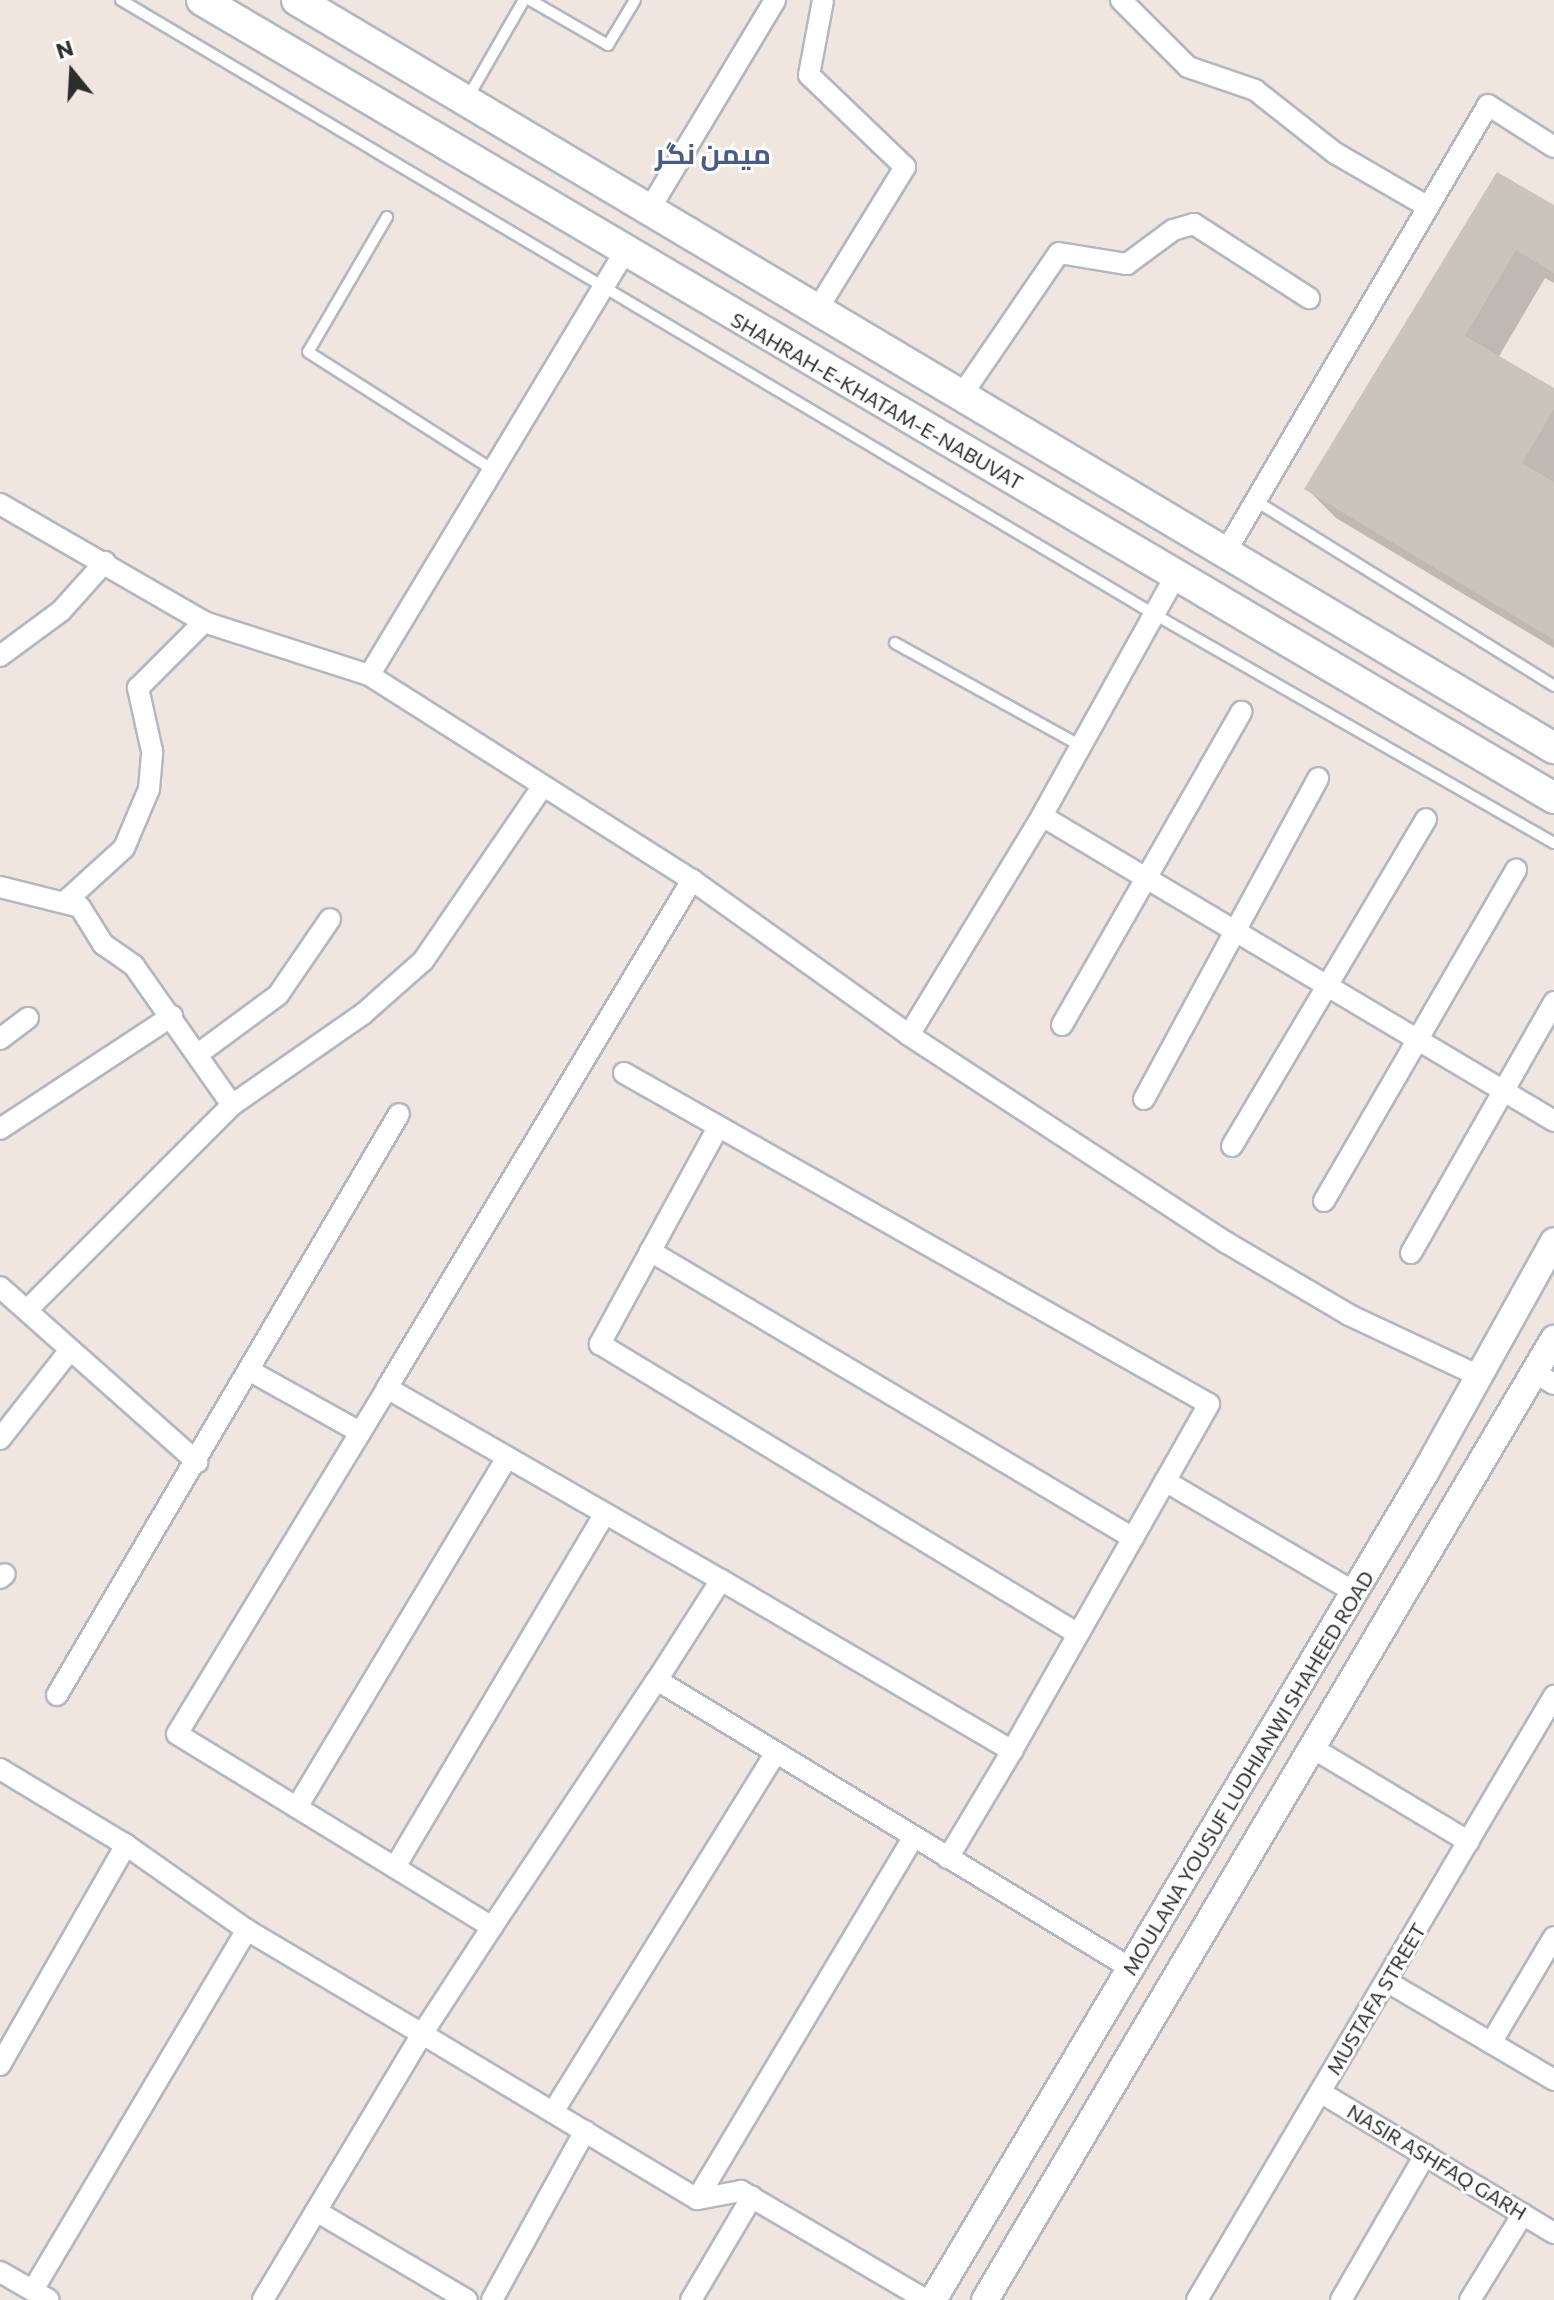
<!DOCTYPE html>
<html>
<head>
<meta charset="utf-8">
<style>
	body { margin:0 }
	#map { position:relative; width:1554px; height:2300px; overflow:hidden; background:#f0e6df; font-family:Commissioner,Cairo,sans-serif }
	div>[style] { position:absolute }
	.shadow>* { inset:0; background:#0003 }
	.building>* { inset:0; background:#cbc4bd }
	.roads { filter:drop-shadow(2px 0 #b2b7c2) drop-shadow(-2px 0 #b2b7c2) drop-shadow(0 2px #b2b7c2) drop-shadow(0 -2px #b2b7c2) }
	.service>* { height:10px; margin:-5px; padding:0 5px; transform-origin:5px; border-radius:5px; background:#fff }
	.minor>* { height:20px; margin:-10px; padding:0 10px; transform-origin:10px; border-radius:10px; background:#fff }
	.tertiary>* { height:26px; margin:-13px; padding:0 13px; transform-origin:13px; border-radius:13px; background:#fff }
	.secondary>* { height:30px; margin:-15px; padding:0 15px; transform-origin:15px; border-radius:15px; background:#fff }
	span { translate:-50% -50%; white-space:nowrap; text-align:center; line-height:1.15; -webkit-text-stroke:6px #fff; paint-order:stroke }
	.street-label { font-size:20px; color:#2d2d2d }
	.district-label { font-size:28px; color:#485c84; font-weight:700 }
	.north { position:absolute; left:32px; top:32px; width:80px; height:80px; -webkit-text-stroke:6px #fff; paint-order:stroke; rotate:342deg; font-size:22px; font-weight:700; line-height:32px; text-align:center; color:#2d2d2d }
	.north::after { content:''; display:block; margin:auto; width:28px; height:36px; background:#2d2d2d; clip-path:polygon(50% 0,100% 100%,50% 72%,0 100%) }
</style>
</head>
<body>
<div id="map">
	<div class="shadow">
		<i style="clip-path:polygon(1498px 174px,1554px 208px,1554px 283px,1545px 278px,1498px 358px,1554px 391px,1554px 648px,1336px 518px,1307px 489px)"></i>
	</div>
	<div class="building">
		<i style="clip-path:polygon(1497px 172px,1554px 205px,1554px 273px,1516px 250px,1465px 336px,1554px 388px,1554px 409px,1522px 463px,1554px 482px,1554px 640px,1304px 489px)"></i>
	</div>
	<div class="roads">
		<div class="service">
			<i style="left:121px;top:0;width:1202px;rotate:30.73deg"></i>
			<i style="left:1154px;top:614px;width:461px;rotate:29.8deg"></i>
			<i style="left:530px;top:0;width:90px;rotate:30deg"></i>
			<i style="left:608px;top:45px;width:52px;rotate:-59deg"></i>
			<i style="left:467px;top:99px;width:114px;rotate:-60.1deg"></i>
			<i style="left:387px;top:217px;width:156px;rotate:120.3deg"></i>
			<i style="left:308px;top:352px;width:219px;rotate:32.5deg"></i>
			<i style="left:1256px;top:501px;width:351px;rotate:31.8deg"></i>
			<i style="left:895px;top:643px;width:213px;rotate:29deg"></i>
		</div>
		<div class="minor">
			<i style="left:1121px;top:0;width:95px;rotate:45deg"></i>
			<i style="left:1188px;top:67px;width:71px;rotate:18.9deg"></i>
			<i style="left:1255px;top:90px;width:102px;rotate:38.2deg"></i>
			<i style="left:1335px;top:153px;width:108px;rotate:30.1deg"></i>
			<i style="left:649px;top:210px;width:245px;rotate:-59deg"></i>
			<i style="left:624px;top:253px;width:493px;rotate:121.1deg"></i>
			<i style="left:369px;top:675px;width:383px;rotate:32.4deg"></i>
			<i style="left:817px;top:310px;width:168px;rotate:-58.4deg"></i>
			<i style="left:905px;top:167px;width:133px;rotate:-136.2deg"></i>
			<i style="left:809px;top:75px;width:76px;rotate:-79.4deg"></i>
			<i style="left:961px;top:396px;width:173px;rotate:-55.6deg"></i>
			<i style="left:1059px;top:253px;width:69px;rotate:9.2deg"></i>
			<i style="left:1127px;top:264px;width:57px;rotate:-36.5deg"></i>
			<i style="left:1173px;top:230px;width:22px;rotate:-16deg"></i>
			<i style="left:1194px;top:224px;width:137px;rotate:32.8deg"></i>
			<i style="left:0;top:504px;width:236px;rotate:30deg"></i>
			<i style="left:204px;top:622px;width:173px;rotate:17.8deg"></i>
			<i style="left:1225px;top:553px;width:519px;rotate:-59.58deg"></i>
			<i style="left:1488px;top:105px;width:78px;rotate:32.5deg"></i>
			<i style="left:1176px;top:575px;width:276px;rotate:119.1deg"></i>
			<i style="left:1042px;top:816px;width:596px;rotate:30.78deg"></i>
			<i style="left:0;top:656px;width:76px;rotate:-36.4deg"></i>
			<i style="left:61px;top:611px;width:66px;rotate:-48.1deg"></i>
			<i style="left:0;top:887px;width:82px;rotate:14deg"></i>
			<i style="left:80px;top:907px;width:44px;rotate:58.1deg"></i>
			<i style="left:103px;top:944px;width:38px;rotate:35deg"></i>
			<i style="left:134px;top:966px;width:170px;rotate:54.8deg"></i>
			<i style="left:67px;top:900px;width:77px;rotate:-42.4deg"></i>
			<i style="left:124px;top:848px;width:64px;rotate:-67deg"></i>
			<i style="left:149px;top:789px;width:38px;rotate:-85deg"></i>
			<i style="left:152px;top:751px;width:65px;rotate:-102.5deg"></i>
			<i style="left:138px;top:688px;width:93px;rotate:-45deg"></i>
			<i style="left:1062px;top:1025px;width:361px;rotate:-60.2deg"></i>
			<i style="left:909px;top:1035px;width:380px;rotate:33.2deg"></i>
			<i style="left:1227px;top:1243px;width:142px;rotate:30.5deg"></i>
			<i style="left:1349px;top:1315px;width:144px;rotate:25.1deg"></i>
			<i style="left:0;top:1039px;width:35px;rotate:-37deg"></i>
			<i style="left:198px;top:1054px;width:99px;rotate:-36.4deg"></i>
			<i style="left:278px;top:995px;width:92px;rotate:-55.6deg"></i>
			<i style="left:624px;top:1073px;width:672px;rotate:29.5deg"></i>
			<i style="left:1209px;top:1404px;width:399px;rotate:119.6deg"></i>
			<i style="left:1144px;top:1099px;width:365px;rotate:-61.5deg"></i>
			<i style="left:0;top:1129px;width:206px;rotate:-33.3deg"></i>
			<i style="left:716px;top:1131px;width:243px;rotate:118.6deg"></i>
			<i style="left:600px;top:1344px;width:559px;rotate:31.24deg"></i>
			<i style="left:1232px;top:1146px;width:380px;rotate:-59.3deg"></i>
			<i style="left:1324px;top:1201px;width:383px;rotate:-59.9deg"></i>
			<i style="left:650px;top:1251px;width:562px;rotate:30.72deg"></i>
			<i style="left:1411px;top:1253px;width:289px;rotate:-60.3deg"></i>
			<i style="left:0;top:1287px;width:264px;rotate:41.6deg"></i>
			<i style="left:28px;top:1309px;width:288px;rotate:-45deg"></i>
			<i style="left:232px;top:1105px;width:160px;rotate:-34.8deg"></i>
			<i style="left:363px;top:1014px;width:80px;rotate:-41.5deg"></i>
			<i style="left:423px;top:961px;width:212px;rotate:-55.6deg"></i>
			<i style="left:252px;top:1372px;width:124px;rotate:29.1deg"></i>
			<i style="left:1534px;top:1372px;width:23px;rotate:31deg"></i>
			<i style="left:387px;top:1388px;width:593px;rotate:-59.02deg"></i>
			<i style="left:692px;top:880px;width:267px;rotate:35.5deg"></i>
			<i style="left:909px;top:1035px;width:256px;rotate:-58.7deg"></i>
			<i style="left:0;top:1439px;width:113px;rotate:-51.8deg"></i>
			<i style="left:1165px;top:1481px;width:219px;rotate:30.4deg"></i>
			<i style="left:0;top:1578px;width:6px;rotate:-39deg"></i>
			<i style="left:721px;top:1580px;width:338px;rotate:30.4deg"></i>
			<i style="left:1012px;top:1751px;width:125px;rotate:120.9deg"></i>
			<i style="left:57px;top:1695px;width:674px;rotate:-59.52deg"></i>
			<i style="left:1311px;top:1747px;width:184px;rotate:31deg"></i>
			<i style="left:0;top:1769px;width:147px;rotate:31.1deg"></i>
			<i style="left:297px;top:1807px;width:408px;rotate:-59deg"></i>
			<i style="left:395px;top:1867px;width:411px;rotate:-59.3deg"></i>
			<i style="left:492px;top:1927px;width:297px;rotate:-56.3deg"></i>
			<i style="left:1386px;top:1981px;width:195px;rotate:30.5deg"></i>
			<i style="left:1491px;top:2043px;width:123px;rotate:-59.3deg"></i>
			<i style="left:0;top:2065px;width:254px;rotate:-60.2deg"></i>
			<i style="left:126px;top:1845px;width:148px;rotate:35.1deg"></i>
			<i style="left:247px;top:1930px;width:204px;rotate:30.7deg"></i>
			<i style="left:422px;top:2034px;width:310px;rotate:120.9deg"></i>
			<i style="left:1320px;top:2092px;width:273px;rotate:31.1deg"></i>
			<i style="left:553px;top:2112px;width:423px;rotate:-58.2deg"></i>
			<i style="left:697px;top:2199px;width:422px;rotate:-59.1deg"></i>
			<i style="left:316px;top:2211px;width:175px;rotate:30.5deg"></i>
			<i style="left:0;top:2272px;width:56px;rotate:29.7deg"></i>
			<i style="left:33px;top:2290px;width:419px;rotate:-59.3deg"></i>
			<i style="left:492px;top:2300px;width:193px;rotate:-61.2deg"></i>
			<i style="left:691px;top:2300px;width:120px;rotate:-59.4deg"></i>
			<i style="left:926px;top:2300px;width:215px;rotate:-149.5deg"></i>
			<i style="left:741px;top:2191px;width:45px;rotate:169.7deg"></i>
			<i style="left:697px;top:2199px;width:321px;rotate:-149deg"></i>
			<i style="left:422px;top:2034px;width:128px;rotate:-56.8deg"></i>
			<i style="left:492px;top:1927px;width:369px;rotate:-148.5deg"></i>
			<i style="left:177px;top:1734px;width:405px;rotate:-58.7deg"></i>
			<i style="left:387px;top:1388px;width:385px;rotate:29.9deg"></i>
			<i style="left:721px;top:1580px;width:119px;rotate:122.6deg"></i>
			<i style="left:657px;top:1680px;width:556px;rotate:31.32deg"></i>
			<i style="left:1197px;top:2300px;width:702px;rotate:-59.41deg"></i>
			<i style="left:1341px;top:2300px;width:168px;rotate:-59.9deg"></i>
			<i style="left:1470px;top:2300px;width:101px;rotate:-58.4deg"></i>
		</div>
		<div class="tertiary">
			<i style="left:933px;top:2300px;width:962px;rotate:-59.25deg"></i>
			<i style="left:1425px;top:1473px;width:265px;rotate:-60.9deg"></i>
			<i style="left:985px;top:2300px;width:1117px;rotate:-59.37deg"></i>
		</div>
		<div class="secondary">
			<i style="left:202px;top:0;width:1570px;rotate:30.55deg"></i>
			<i style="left:297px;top:0;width:1463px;rotate:30.76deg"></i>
		</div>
	</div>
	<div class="street-label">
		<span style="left:877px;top:401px;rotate:30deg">SHAHRAH-E-KHATAM-E-NABUVAT</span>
		<span style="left:1248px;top:1773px;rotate:-59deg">MOULANA YOUSUF LUDHIANWI SHAHEED ROAD</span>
		<span style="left:1376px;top:1999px;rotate:-59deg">MUSTAFA STREET</span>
		<span style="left:1437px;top:2162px;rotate:31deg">NASIR ASHFAQ GARH</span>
	</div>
	<div class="district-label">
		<span style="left:713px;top:153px">میمن نگر</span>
	</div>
	<div class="north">N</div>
</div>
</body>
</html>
